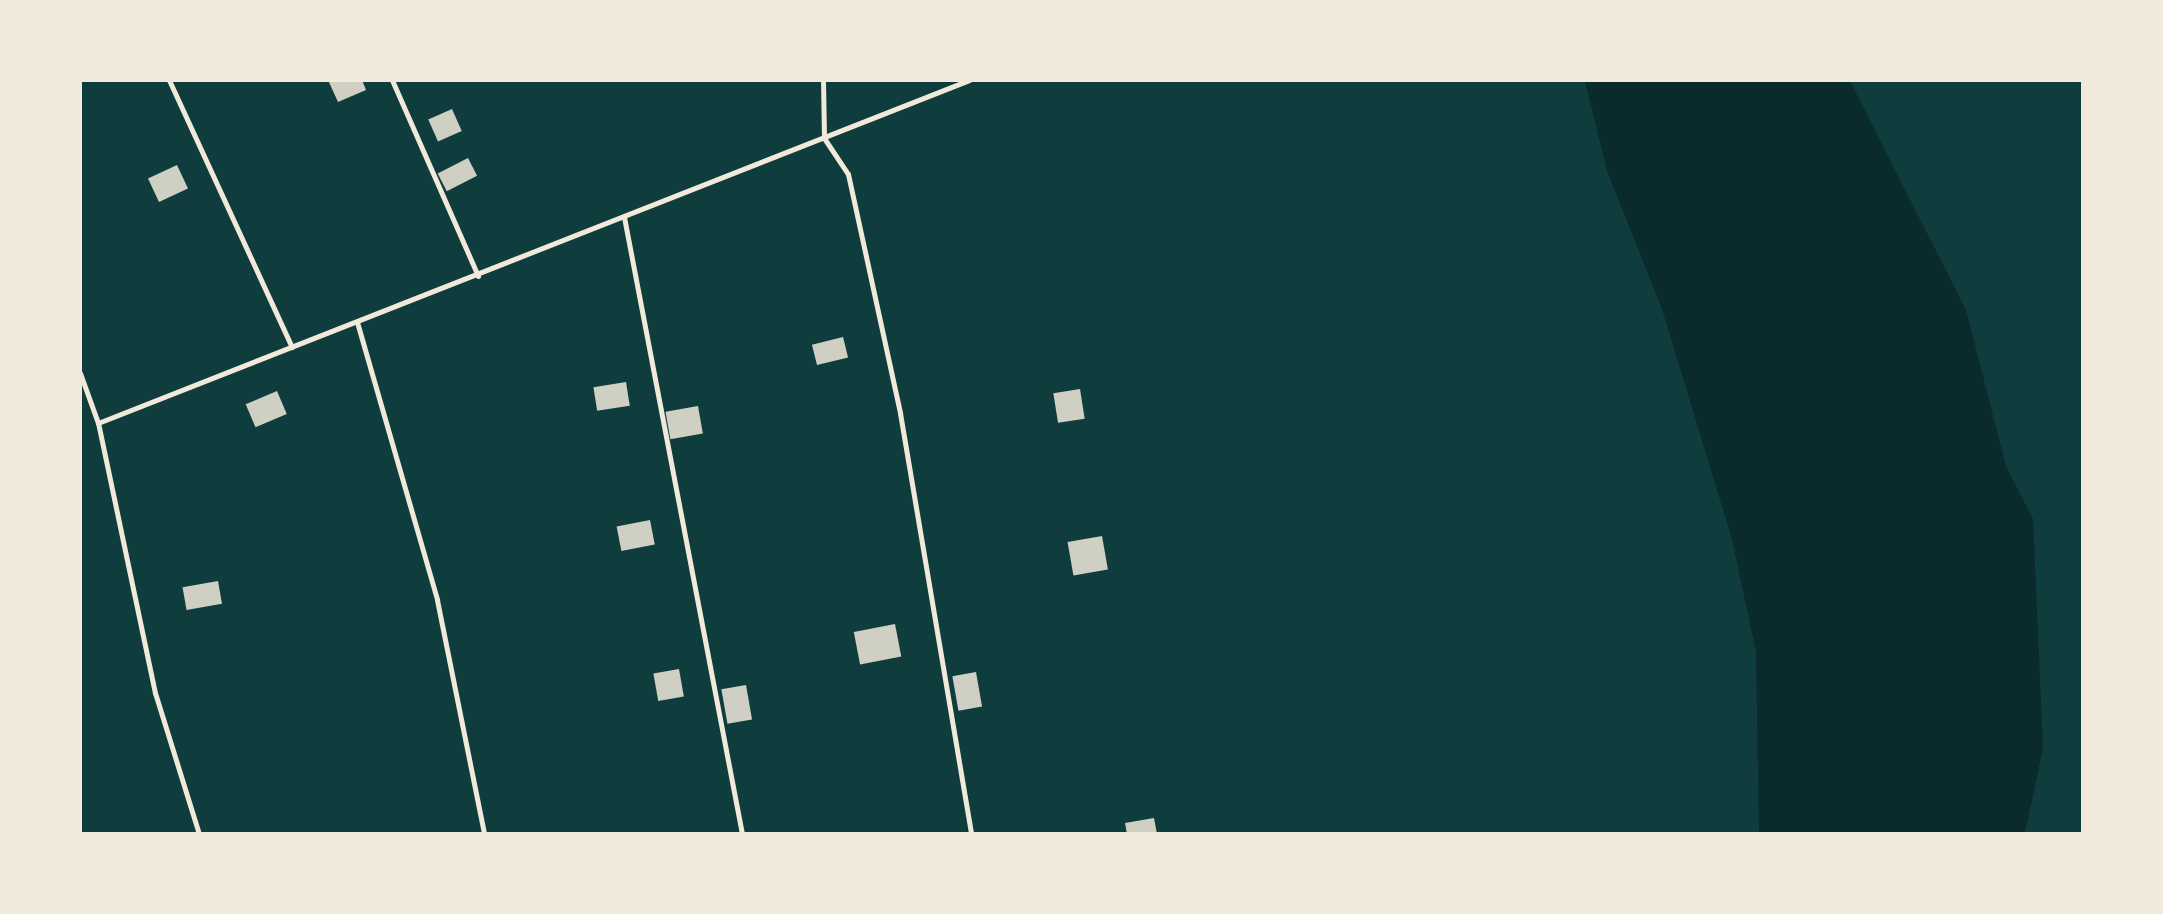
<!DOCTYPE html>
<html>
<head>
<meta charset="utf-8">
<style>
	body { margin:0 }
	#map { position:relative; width:2163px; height:914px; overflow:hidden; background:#0f3d3e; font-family:"Exo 2",sans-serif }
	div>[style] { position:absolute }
	.water>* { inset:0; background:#0a2a2b }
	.building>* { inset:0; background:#cfcfc3; transform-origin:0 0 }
	.service>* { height:5px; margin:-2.5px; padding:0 2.5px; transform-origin:2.5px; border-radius:2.5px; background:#f1e9da }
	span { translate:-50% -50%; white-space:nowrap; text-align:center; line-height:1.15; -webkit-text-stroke:5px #f1e9da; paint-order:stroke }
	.frame { position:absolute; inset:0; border:82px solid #f1e9da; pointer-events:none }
</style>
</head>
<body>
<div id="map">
	<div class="water">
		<i style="clip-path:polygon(1585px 81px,1850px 81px,1966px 310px,2006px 466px,2033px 519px,2043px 748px,2025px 833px,1759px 833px,1756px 652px,1732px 539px,1662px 309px,1607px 171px)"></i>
	</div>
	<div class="building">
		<i style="clip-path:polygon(328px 80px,362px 80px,366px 90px,338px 102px)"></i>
		<i style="left:452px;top:109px;width:24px;height:26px;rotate:66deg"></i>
		<i style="left:468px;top:158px;width:20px;height:34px;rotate:63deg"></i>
		<i style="left:177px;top:165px;width:26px;height:32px;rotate:65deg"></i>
		<i style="left:843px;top:337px;width:21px;height:32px;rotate:76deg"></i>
		<i style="left:626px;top:382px;width:24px;height:33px;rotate:81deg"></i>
		<i style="left:1080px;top:389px;width:30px;height:27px;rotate:81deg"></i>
		<i style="left:277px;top:391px;width:25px;height:34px;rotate:67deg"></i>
		<i style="left:698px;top:406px;width:28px;height:33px;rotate:80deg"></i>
		<i style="left:650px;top:520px;width:25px;height:34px;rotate:79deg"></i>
		<i style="left:1102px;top:536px;width:34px;height:35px;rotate:80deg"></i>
		<i style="left:218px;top:581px;width:23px;height:36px;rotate:80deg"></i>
		<i style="left:895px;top:624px;width:33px;height:42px;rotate:79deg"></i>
		<i style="left:679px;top:669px;width:28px;height:26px;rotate:80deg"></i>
		<i style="left:976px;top:672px;width:35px;height:24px;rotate:80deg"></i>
		<i style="left:746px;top:685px;width:35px;height:25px;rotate:80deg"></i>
		<i style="clip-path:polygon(1154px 818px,1157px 834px,1127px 834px,1125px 823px)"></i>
	</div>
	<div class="service">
		<i style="left:169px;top:80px;width:294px;rotate:65.3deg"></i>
		<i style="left:392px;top:80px;width:214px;rotate:66.3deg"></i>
		<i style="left:823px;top:80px;width:58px;rotate:89deg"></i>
		<i style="left:824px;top:138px;width:43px;rotate:56.3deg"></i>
		<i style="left:848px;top:174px;width:245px;rotate:77.7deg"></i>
		<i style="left:900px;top:413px;width:427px;rotate:80.4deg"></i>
		<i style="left:624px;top:217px;width:628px;rotate:79.17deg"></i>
		<i style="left:357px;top:322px;width:289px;rotate:73.9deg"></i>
		<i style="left:437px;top:600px;width:239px;rotate:78.6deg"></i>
		<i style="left:80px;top:373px;width:53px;rotate:70.2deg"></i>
		<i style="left:199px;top:834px;width:148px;rotate:-107.3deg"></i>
		<i style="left:155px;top:693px;width:276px;rotate:-101.9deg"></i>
		<i style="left:98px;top:423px;width:936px;rotate:-21.49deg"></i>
	</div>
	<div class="frame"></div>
</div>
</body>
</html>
